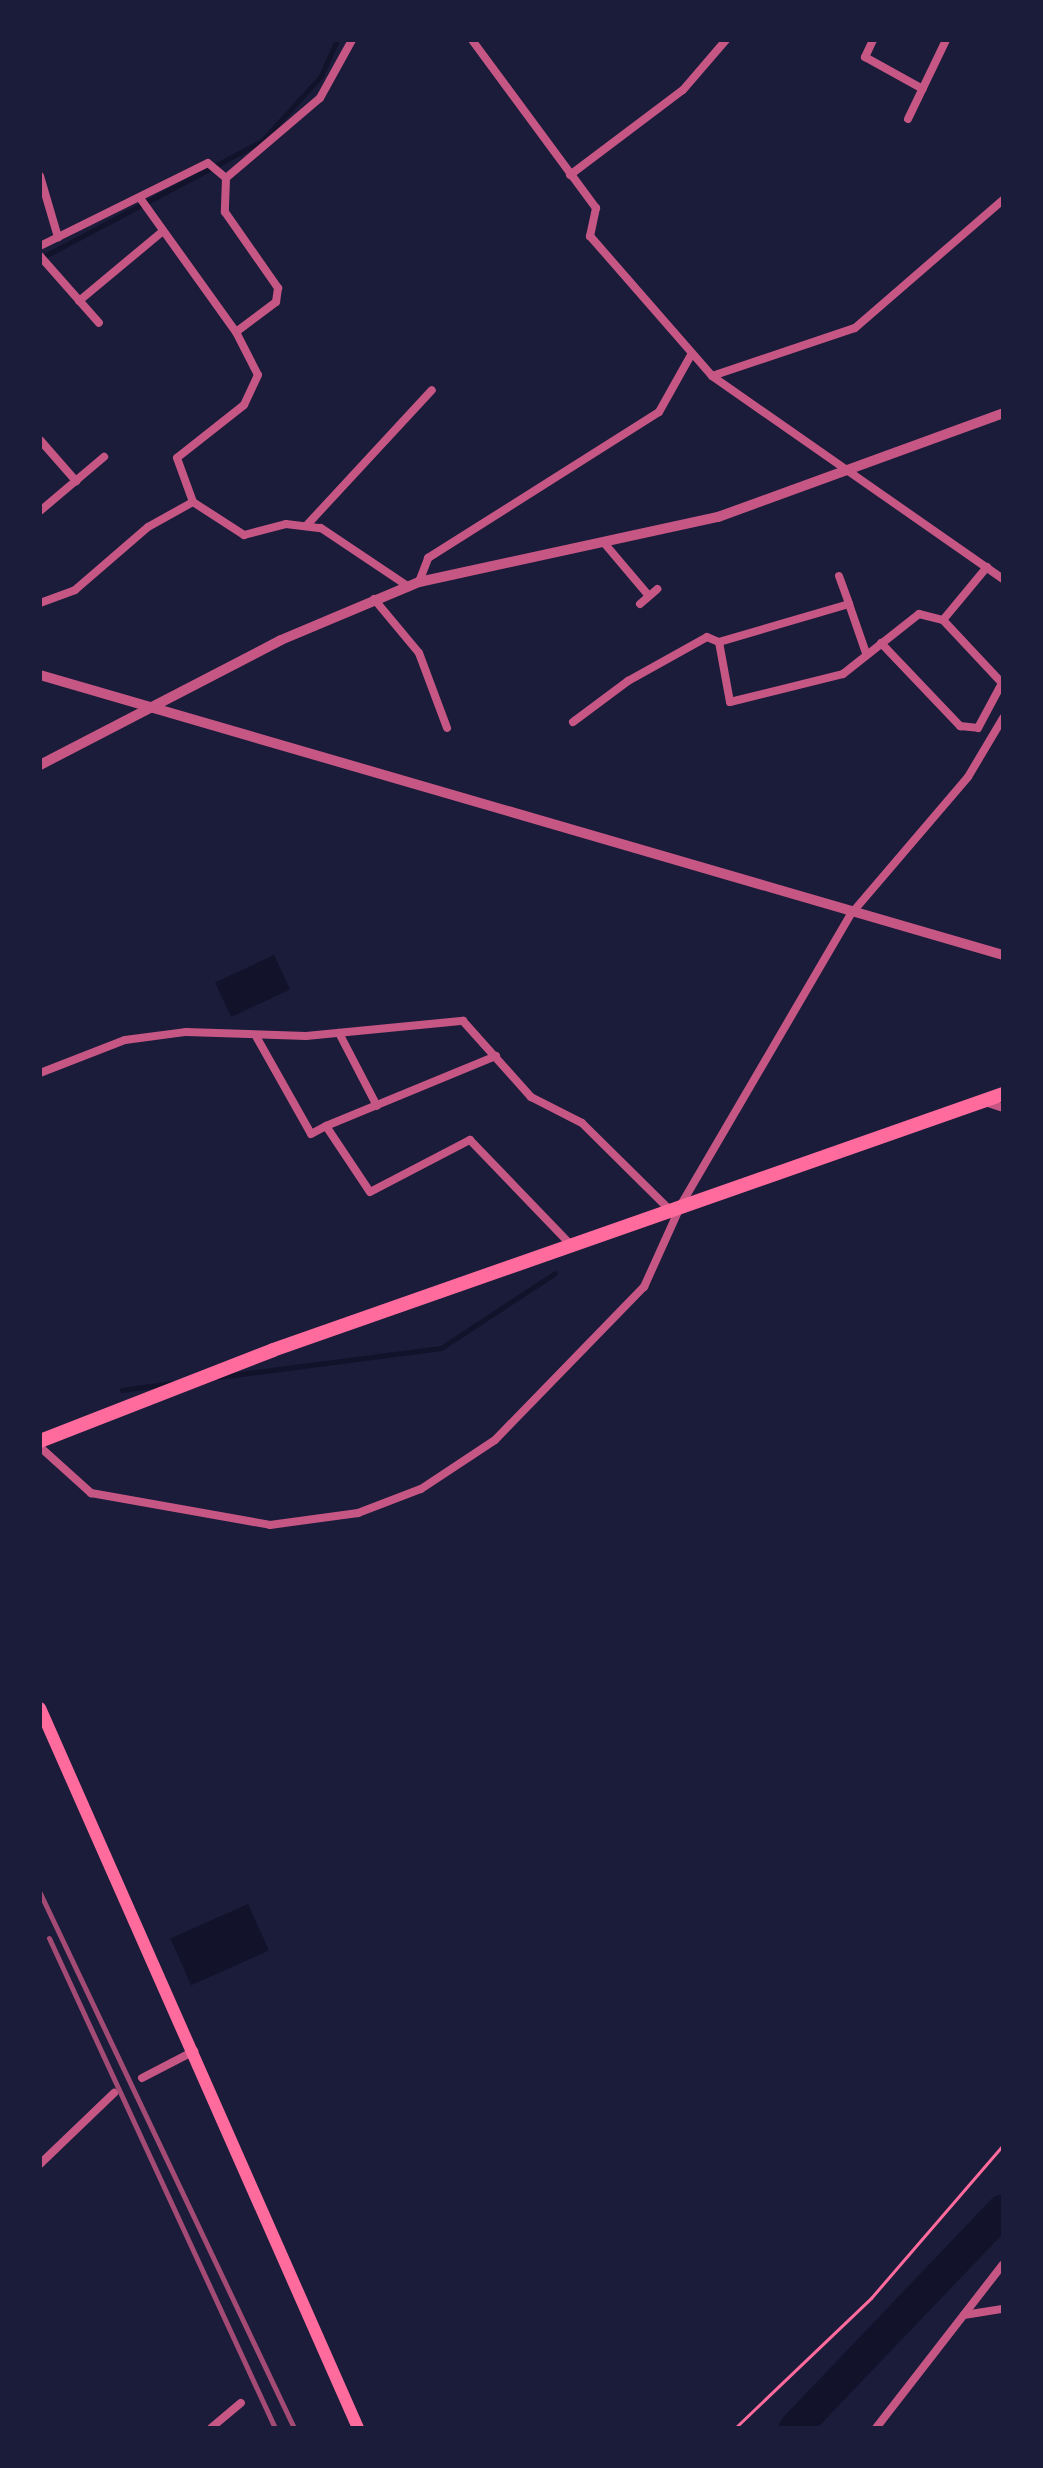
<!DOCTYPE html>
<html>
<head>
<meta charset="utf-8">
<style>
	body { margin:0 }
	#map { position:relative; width:1043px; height:2468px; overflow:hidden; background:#1b1b3a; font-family:"DejaVu Sans",sans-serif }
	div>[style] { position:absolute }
	.water>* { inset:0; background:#12122b; transform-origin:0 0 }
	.stream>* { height:5px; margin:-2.5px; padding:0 2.5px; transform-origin:2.5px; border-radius:2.5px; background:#12122b }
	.river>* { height:32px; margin:-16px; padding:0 16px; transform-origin:16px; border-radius:16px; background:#12122b }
	.path>* { height:3px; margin:-1.5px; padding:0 1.5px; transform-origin:1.5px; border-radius:1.5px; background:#ff6b9d }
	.minor>* { height:8px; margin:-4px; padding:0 4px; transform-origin:4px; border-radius:4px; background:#c65784 }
	.tertiary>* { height:10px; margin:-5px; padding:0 5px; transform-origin:5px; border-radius:5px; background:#c65784 }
	.secondary>* { height:12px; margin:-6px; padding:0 6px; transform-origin:6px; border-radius:6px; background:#ff6b9d }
	.trunk>* { height:14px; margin:-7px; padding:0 7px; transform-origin:7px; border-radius:7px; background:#ff6b9d }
	.rail>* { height:5px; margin:-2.5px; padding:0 2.5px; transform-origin:2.5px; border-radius:2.5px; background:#a44b75 }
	span { translate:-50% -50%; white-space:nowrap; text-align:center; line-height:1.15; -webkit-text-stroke:6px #1b1b3a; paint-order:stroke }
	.frame { position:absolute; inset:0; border:42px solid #1b1b3a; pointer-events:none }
</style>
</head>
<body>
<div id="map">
	<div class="water">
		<i style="left:274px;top:955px;width:38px;height:65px;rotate:65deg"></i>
		<i style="left:248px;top:1904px;width:51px;height:85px;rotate:66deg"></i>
	</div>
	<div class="stream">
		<i style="left:41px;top:258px;width:250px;rotate:-27.9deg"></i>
		<i style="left:262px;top:141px;width:88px;rotate:-47.8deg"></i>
		<i style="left:321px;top:76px;width:39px;rotate:-66deg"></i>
		<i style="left:218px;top:1377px;width:225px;rotate:-7.4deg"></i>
		<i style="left:441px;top:1348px;width:136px;rotate:-33.3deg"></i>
		<i style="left:122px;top:1390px;width:51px;rotate:-7.8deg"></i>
	</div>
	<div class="river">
		<i style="left:795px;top:2428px;width:301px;rotate:-46.3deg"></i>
	</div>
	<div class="path">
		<i style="left:735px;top:2428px;width:188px;rotate:-43.7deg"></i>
		<i style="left:871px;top:2298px;width:202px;rotate:-49.2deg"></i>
	</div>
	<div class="minor">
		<i style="left:472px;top:40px;width:209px;rotate:53.6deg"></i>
		<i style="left:596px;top:208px;width:29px;rotate:102deg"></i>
		<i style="left:590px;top:236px;width:186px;rotate:48.9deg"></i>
		<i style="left:712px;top:376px;width:355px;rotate:34.9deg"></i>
		<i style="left:873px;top:40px;width:19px;rotate:115deg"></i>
		<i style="left:865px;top:57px;width:66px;rotate:28.9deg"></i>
		<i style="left:908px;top:119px;width:88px;rotate:-64.3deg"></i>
		<i style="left:570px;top:175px;width:141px;rotate:-37deg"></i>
		<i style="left:683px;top:90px;width:66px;rotate:-49.3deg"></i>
		<i style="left:40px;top:176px;width:64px;rotate:73.6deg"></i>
		<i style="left:226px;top:178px;width:34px;rotate:92deg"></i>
		<i style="left:225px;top:212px;width:93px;rotate:55.1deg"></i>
		<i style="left:278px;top:288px;width:14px;rotate:98deg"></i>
		<i style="left:276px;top:302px;width:50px;rotate:143.1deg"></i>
		<i style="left:140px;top:198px;width:165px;rotate:54.4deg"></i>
		<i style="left:236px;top:332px;width:48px;rotate:62.9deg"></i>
		<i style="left:258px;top:375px;width:33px;rotate:115deg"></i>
		<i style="left:244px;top:405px;width:85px;rotate:141.7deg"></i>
		<i style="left:177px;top:458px;width:47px;rotate:70deg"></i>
		<i style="left:193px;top:502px;width:61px;rotate:32.9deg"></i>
		<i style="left:244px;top:535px;width:43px;rotate:-14.7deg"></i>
		<i style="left:286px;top:524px;width:35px;rotate:7deg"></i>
		<i style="left:321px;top:528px;width:106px;rotate:33.8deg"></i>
		<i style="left:40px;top:246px;width:187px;rotate:-26.3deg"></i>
		<i style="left:208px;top:163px;width:23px;rotate:40deg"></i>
		<i style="left:226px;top:178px;width:123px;rotate:-40.4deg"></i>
		<i style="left:320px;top:98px;width:66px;rotate:-61.1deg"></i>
		<i style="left:40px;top:256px;width:89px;rotate:48.6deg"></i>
		<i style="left:79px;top:301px;width:109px;rotate:-39.8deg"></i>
		<i style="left:712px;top:376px;width:151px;rotate:-18.6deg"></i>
		<i style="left:855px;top:328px;width:196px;rotate:-40.9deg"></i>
		<i style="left:40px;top:440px;width:55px;rotate:48.7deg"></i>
		<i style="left:40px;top:511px;width:84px;rotate:-40.2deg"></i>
		<i style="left:306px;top:526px;width:185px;rotate:-47.2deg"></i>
		<i style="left:605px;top:544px;width:68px;rotate:49.8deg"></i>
		<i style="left:839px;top:576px;width:30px;rotate:70deg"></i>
		<i style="left:849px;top:604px;width:135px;rotate:163.7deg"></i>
		<i style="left:719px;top:642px;width:61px;rotate:79.6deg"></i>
		<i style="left:730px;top:702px;width:116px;rotate:-13.9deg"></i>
		<i style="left:843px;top:674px;width:97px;rotate:-38.3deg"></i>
		<i style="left:919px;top:614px;width:25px;rotate:14deg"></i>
		<i style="left:943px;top:620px;width:69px;rotate:-50.3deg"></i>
		<i style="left:419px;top:582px;width:26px;rotate:-69deg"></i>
		<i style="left:428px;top:558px;width:273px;rotate:-32.3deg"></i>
		<i style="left:659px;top:412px;width:65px;rotate:-60.7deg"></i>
		<i style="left:374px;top:599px;width:70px;rotate:50.2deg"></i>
		<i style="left:419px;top:653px;width:80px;rotate:69.5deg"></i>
		<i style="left:40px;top:603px;width:37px;rotate:-20deg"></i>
		<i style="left:75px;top:590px;width:96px;rotate:-40.8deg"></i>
		<i style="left:148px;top:527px;width:51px;rotate:-29.1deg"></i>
		<i style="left:640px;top:604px;width:23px;rotate:-41deg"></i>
		<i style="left:849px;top:604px;width:52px;rotate:70.9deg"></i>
		<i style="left:881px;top:643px;width:115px;rotate:46.4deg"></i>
		<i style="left:960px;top:726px;width:18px;rotate:6deg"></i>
		<i style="left:978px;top:728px;width:51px;rotate:-61.9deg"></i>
		<i style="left:1002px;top:683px;width:86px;rotate:-133.1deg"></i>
		<i style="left:573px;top:722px;width:69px;rotate:-36.7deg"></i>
		<i style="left:628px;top:681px;width:90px;rotate:-29.1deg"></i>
		<i style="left:707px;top:637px;width:13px;rotate:23deg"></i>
		<i style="left:339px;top:1033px;width:82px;rotate:62.5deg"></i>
		<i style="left:257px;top:1038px;width:110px;rotate:60.6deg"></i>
		<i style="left:311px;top:1134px;width:17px;rotate:-28deg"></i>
		<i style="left:326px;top:1126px;width:79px;rotate:56.3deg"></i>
		<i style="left:370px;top:1192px;width:113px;rotate:-27.5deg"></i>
		<i style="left:470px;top:1140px;width:146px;rotate:46.1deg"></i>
		<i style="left:40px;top:1073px;width:91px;rotate:-21.2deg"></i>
		<i style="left:125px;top:1040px;width:62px;rotate:-7.5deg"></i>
		<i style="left:186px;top:1032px;width:120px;rotate:1.9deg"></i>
		<i style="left:306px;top:1036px;width:158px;rotate:-5.5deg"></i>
		<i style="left:463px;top:1021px;width:102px;rotate:48.2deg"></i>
		<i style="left:531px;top:1097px;width:57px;rotate:27deg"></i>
		<i style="left:582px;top:1123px;width:121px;rotate:44.7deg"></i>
		<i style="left:985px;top:1102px;width:19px;rotate:18deg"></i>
		<i style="left:326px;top:1126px;width:184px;rotate:-22.4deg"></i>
		<i style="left:40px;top:1447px;width:69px;rotate:42deg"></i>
		<i style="left:91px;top:1493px;width:182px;rotate:10.1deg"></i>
		<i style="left:270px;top:1525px;width:89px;rotate:-7.8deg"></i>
		<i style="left:358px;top:1513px;width:67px;rotate:-20.9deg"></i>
		<i style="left:421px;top:1489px;width:89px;rotate:-33.5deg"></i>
		<i style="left:495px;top:1440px;width:214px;rotate:-45.8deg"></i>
		<i style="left:644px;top:1287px;width:92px;rotate:-65.7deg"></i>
		<i style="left:682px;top:1203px;width:335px;rotate:-59.7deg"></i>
		<i style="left:851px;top:914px;width:180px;rotate:-49.5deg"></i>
		<i style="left:968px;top:777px;width:69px;rotate:-59.3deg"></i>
		<i style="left:142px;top:2078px;width:59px;rotate:-27.4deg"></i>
		<i style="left:40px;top:2164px;width:103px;rotate:-43.8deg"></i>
		<i style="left:964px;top:2315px;width:39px;rotate:-9deg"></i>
		<i style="left:211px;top:2428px;width:39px;rotate:-40deg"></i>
		<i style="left:876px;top:2428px;width:207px;rotate:-52.2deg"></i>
	</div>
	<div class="tertiary">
		<i style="left:40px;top:675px;width:1003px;rotate:16.21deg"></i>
		<i style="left:40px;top:765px;width:271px;rotate:-27.4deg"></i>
		<i style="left:281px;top:640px;width:150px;rotate:-22.8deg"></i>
		<i style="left:419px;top:582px;width:306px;rotate:-12.3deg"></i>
		<i style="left:718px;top:517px;width:303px;rotate:-20deg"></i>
	</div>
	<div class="secondary">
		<i style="left:40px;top:1708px;width:787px;rotate:66.17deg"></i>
	</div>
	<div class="trunk">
		<i style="left:40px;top:1441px;width:250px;rotate:-21.3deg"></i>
		<i style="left:273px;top:1350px;width:774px;rotate:-19.32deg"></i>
	</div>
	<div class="rail">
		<i style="left:40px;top:1893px;width:592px;rotate:64.6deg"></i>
		<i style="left:49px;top:1938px;width:540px;rotate:65.24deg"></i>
	</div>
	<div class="frame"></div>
</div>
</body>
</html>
